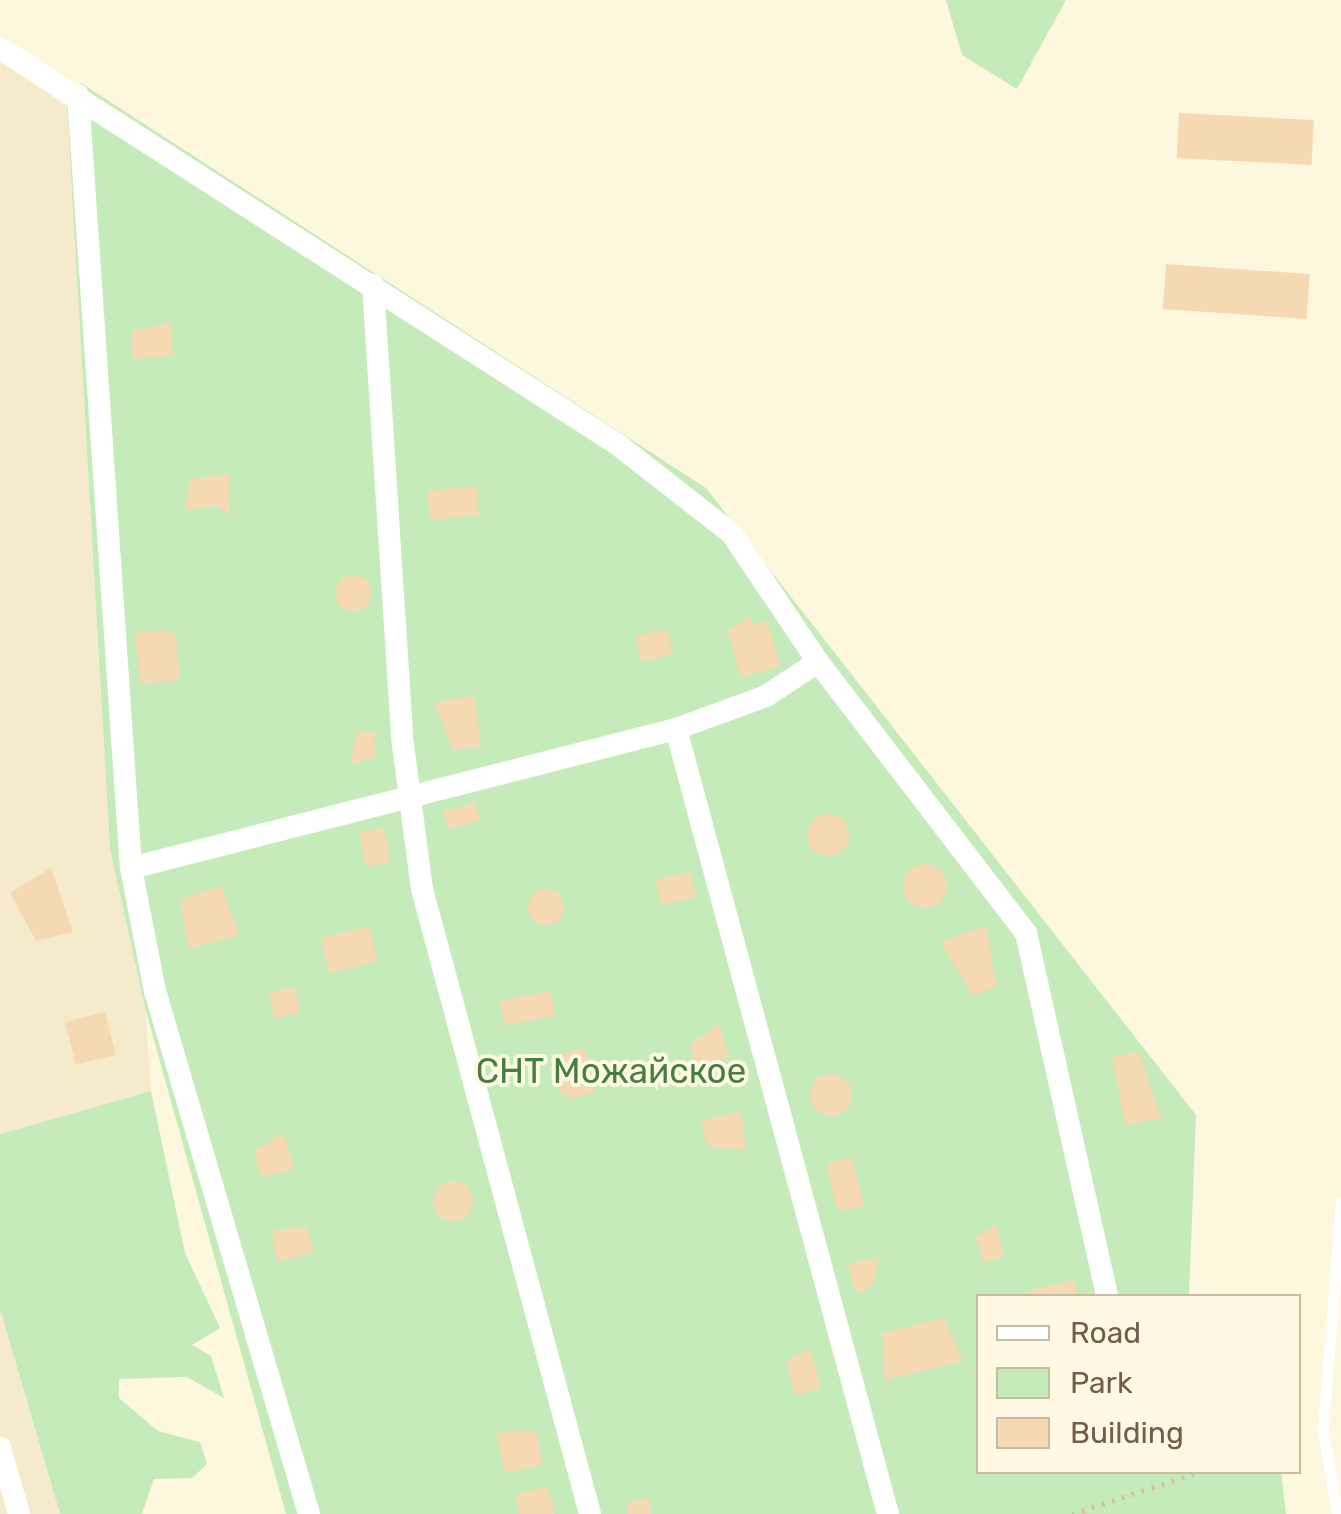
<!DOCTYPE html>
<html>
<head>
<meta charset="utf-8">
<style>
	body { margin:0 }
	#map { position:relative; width:1341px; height:1514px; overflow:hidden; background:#fdf7dd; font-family:Rubik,sans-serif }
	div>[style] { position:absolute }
	.residential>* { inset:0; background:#f5eacb }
	.green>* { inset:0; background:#c6ebbb }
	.building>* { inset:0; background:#f4d9b3; transform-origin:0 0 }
	.round { border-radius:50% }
	.path>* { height:5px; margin-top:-2.5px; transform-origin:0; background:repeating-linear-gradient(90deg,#d8bd97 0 2.5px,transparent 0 10.5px) }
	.lane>* { height:11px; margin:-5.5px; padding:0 5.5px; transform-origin:5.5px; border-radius:5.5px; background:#fff }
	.street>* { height:22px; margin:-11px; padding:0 11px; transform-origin:11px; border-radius:11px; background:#fff }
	span { translate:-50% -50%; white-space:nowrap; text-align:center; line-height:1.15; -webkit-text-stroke:8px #fff9e4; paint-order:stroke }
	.park-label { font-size:35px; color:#45803f }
	.legend { position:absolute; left:976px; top:1294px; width:325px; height:180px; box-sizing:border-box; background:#fff9e4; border:2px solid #c7bba4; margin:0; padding:12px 18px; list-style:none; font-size:30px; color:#735e45 }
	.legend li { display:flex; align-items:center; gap:20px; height:50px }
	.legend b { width:50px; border:2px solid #c7bba4 }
</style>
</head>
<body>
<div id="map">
	<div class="residential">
		<i style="clip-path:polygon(0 62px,67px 106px,110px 849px,145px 1008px,151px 1091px,0 1134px)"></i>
		<i style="clip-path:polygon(0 1309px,60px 1514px,0 1514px)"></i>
	</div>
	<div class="green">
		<i style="clip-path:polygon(946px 0,1066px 0,1017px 89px,962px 55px)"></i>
		<i style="clip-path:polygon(81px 83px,706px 488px,1196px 1115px,1189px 1296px,978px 1296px,978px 1472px,1281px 1472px,1286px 1514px,286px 1514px,145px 1008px,110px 849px,67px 106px)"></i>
		<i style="clip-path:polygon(151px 1091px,185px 1253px,220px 1328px,192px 1345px,211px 1356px,224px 1398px,187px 1377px,119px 1379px,119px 1398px,158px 1431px,200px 1442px,207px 1464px,192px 1478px,154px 1479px,142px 1514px,60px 1514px,0 1309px,0 1134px)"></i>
	</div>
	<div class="building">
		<i style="left:1179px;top:113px;width:135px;height:45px;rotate:3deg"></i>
		<i style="left:1166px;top:264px;width:144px;height:45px;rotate:4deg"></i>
		<i style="clip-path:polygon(171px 323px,173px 356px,133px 359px,131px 331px)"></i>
		<i style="clip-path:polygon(229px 474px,230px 515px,216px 506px,185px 510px,190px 479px)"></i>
		<i style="left:476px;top:486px;width:29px;height:49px;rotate:84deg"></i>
		<i class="round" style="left:335px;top:575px;width:36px;height:36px"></i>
		<i style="clip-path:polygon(750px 616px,752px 625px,767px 621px,780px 666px,740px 677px,728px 631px)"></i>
		<i style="left:667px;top:629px;width:26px;height:32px;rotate:77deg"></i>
		<i style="clip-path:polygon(164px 630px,176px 635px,180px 680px,140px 684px,135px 632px)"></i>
		<i style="clip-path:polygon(474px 696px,481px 746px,453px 750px,434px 702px)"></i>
		<i style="clip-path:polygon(374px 731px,375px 757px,350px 765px,357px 732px)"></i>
		<i style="left:475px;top:802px;width:19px;height:33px;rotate:74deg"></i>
		<i class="round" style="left:807px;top:814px;width:42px;height:42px"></i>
		<i style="left:384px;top:828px;width:35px;height:25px;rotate:80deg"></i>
		<i class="round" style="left:903px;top:864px;width:44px;height:44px"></i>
		<i style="clip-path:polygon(51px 868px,73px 932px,36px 941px,10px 893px)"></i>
		<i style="left:690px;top:872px;width:26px;height:35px;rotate:77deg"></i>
		<i style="clip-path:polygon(221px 885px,239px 935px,188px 949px,180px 900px)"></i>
		<i class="round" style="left:528px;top:889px;width:36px;height:36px"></i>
		<i style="left:369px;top:926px;width:36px;height:50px;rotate:76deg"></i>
		<i style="clip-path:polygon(986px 926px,997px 987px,973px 995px,940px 942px)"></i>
		<i style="left:294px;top:987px;width:26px;height:26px;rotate:77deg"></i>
		<i style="left:550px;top:991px;width:25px;height:51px;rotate:79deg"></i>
		<i style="left:105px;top:1012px;width:44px;height:41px;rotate:76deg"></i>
		<i style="clip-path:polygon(719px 1023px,729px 1057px,696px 1066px,690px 1045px)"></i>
		<i style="clip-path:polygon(585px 1048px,596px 1092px,571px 1098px,560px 1092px,560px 1054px)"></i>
		<i style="clip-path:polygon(1139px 1051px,1161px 1118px,1125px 1125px,1112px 1057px)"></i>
		<i class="round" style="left:810px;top:1074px;width:42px;height:42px"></i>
		<i style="clip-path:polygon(741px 1111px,746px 1149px,708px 1148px,701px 1121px)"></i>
		<i style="clip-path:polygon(284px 1132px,294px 1168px,261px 1178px,254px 1152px)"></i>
		<i style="left:852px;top:1157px;width:50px;height:27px;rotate:76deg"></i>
		<i class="round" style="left:433px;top:1181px;width:40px;height:40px"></i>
		<i style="clip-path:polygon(996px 1225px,1004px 1257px,983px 1262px,976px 1237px)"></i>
		<i style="clip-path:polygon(308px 1227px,314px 1253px,276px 1261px,272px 1230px)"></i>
		<i style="clip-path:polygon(879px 1257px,872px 1288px,855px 1292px,848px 1264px)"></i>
		<i style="clip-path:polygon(1074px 1280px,1077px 1296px,1030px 1296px,1029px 1290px)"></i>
		<i style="clip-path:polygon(944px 1318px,963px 1361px,884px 1380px,882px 1333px)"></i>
		<i style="clip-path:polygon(810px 1348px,821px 1388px,795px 1395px,786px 1361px)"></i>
		<i style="clip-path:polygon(509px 1430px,536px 1431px,543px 1465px,505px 1473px,496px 1433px)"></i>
		<i style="clip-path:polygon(548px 1486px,554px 1514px,519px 1514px,515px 1494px)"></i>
		<i style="clip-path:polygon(648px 1497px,652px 1514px,628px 1514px,627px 1503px)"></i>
	</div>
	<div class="path">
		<i style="left:1072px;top:1514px;width:133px;rotate:-18.4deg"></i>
	</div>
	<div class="lane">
		<i style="left:1337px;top:1514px;width:86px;rotate:-99.4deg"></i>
		<i style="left:1323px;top:1429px;width:228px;rotate:-85.5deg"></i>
	</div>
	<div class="street">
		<i style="left:0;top:48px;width:733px;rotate:32.69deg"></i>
		<i style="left:617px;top:444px;width:146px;rotate:38deg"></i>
		<i style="left:732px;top:534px;width:154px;rotate:56.1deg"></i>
		<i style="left:818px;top:662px;width:342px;rotate:52.5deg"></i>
		<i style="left:1026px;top:933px;width:372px;rotate:77.4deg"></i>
		<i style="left:78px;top:95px;width:775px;rotate:86.08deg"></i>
		<i style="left:131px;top:868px;width:125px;rotate:79deg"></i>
		<i style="left:155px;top:991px;width:545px;rotate:73.59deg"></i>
		<i style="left:373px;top:285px;width:461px;rotate:86.3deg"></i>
		<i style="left:403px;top:745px;width:145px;rotate:82.5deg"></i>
		<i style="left:422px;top:889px;width:647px;rotate:74.95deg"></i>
		<i style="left:676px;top:729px;width:813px;rotate:74.89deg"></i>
		<i style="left:131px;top:868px;width:562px;rotate:-14.31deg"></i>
		<i style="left:676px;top:729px;width:96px;rotate:-20.1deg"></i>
		<i style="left:766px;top:696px;width:62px;rotate:-33.2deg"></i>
		<i style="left:0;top:1448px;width:69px;rotate:73.9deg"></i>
	</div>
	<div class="park-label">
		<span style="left:611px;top:1071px">СНТ Можайское</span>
	</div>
	<ul class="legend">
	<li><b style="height:12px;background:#fff"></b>Road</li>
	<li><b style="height:28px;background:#c6ebbb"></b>Park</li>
	<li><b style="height:28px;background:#f4d9b3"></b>Building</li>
	</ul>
</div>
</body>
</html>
